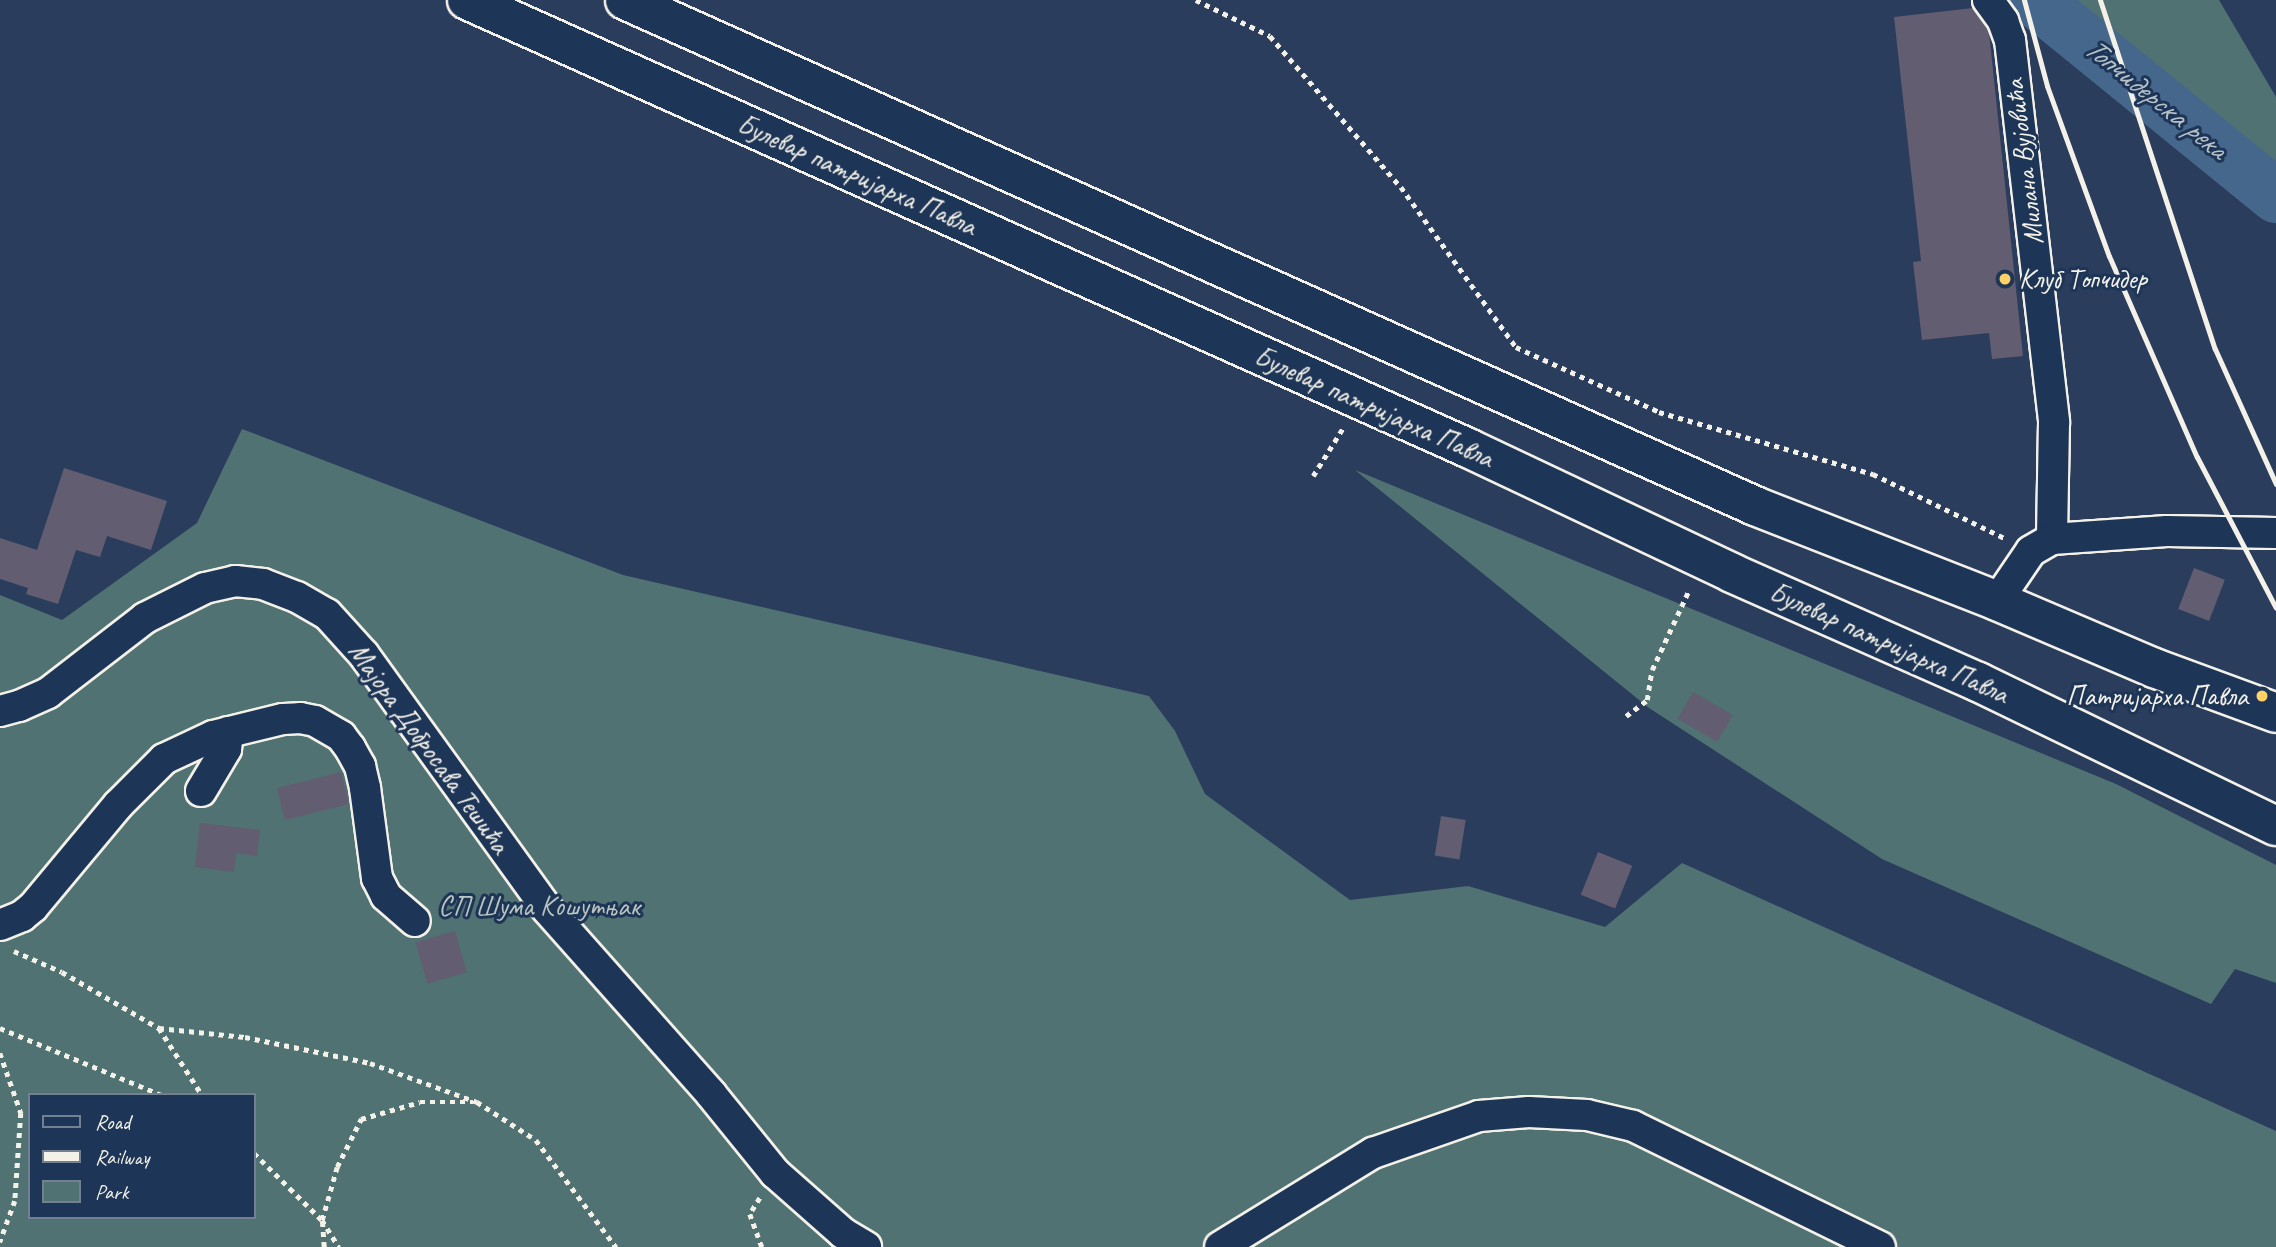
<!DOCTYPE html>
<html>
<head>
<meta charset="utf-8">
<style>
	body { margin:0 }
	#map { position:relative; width:2276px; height:1247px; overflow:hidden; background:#2b3d5c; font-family:Caveat,sans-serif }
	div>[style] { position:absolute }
	.green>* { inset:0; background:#507272 }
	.river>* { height:54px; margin:-27px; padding:0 27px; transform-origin:27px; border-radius:27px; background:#46678c }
	.building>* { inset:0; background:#625d70; transform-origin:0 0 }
	.path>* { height:4.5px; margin-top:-2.25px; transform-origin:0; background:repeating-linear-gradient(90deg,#f4f1e8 0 5px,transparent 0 10px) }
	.roads { filter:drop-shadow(2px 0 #f4f1e8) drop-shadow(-2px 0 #f4f1e8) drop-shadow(0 2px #f4f1e8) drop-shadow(0 -2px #f4f1e8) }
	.minor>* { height:30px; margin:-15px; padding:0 15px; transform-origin:15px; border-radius:15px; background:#1d3557 }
	.major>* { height:38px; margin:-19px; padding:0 19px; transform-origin:19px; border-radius:19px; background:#1d3557 }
	.rail>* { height:5px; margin:-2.5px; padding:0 2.5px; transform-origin:2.5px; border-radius:2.5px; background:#f4f1e8 }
	.dots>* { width:19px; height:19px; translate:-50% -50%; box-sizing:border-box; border:4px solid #1d3557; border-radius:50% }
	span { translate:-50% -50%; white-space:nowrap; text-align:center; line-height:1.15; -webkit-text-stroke:6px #1d3557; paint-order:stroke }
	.street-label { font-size:28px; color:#f4f1e8 }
	.poi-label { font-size:28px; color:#f4f1e8 }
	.left { translate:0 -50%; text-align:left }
	.right { translate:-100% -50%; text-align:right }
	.park-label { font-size:28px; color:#bbc5bf }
	.water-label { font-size:30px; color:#b7c1c8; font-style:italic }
	.legend { position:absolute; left:28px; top:1093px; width:228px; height:126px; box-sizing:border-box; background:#1d3557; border:2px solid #738091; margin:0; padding:9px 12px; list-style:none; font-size:21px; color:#f4f1e8 }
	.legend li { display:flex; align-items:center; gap:14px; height:35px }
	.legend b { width:35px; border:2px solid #738091 }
</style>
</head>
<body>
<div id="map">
	<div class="green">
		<i style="clip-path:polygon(2035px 0,2219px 0,2276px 97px,2276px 196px)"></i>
		<i style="clip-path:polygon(evenodd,242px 429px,623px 575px,1149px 696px,1175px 731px,1205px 794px,1350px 900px,1468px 886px,1605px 927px,1682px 863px,2276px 1131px,2276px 1247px,0 1247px,0 595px,62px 620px,197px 523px,242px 429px,30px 1095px,254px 1095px,254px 1217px,30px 1217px,30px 1095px)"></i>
		<i style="clip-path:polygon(1355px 470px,2116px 784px,2276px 865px,2276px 983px,2235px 969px,2211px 1004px,1882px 859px,1649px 708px)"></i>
	</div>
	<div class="river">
		<i style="left:2035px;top:0;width:311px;rotate:39.1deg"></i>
	</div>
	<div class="building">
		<i style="clip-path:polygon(1973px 8px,1989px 32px,2023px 356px,1992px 359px,1989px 333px,1922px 340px,1913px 262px,1921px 261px,1894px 17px)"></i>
		<i style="clip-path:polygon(64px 468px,167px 501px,151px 550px,107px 536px,100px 557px,76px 550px,58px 604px,26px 594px,28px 588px,0 579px,0 538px,37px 550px)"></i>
		<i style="left:2194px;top:568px;width:33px;height:44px;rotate:21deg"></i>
		<i style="left:1693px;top:692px;width:46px;height:31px;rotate:30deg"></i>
		<i style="left:341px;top:772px;width:33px;height:66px;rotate:76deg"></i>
		<i style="left:1441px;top:816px;width:25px;height:40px;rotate:9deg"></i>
		<i style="clip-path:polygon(200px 823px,260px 830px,257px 856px,236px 853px,234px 872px,195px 867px)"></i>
		<i style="left:1598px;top:852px;width:37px;height:46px;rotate:22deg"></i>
		<i style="left:455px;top:931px;width:43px;height:41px;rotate:74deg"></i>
	</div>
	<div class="path">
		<i style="left:1196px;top:0;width:82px;rotate:25.9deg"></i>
		<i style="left:1270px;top:36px;width:200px;rotate:49.1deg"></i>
		<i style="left:1401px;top:187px;width:197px;rotate:54.3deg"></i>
		<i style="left:1516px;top:347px;width:157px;rotate:24.4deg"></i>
		<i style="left:1659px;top:412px;width:223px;rotate:16.2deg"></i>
		<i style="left:1873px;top:474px;width:148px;rotate:26deg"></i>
		<i style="left:1313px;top:476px;width:57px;rotate:-58deg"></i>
		<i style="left:1626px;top:716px;width:26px;rotate:-37deg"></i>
		<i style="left:1647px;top:700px;width:30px;rotate:-81deg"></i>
		<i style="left:1652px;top:670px;width:88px;rotate:-65.2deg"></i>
		<i style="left:14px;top:951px;width:52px;rotate:23.6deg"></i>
		<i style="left:62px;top:972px;width:112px;rotate:30deg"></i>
		<i style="left:159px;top:1028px;width:86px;rotate:6deg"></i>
		<i style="left:245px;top:1037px;width:128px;rotate:11.7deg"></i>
		<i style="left:370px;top:1063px;width:114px;rotate:20deg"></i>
		<i style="left:477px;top:1102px;width:70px;rotate:32.8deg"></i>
		<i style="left:536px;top:1140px;width:134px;rotate:53.2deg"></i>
		<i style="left:0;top:1028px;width:175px;rotate:22.5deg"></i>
		<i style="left:159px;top:1028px;width:80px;rotate:57.3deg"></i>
		<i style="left:0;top:1053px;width:64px;rotate:70.7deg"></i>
		<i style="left:21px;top:1113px;width:88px;rotate:93.9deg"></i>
		<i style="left:15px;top:1201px;width:44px;rotate:110.1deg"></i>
		<i style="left:254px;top:1153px;width:95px;rotate:44.6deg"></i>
		<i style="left:322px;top:1220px;width:32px;rotate:58deg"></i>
		<i style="left:760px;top:1198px;width:19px;rotate:122deg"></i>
		<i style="left:750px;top:1214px;width:35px;rotate:70deg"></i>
		<i style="left:324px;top:1247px;width:27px;rotate:-94deg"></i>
		<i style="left:322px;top:1220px;width:55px;rotate:-74.2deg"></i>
		<i style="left:337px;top:1167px;width:54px;rotate:-63.4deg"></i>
		<i style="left:361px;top:1119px;width:61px;rotate:-16.1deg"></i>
		<i style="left:420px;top:1102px;width:53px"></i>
	</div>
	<div class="roads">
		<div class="minor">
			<i style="left:1988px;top:0;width:26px;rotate:54deg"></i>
			<i style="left:2003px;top:21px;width:20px;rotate:70deg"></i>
			<i style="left:2010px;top:40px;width:385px;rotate:83.4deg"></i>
			<i style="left:2054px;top:422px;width:117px;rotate:91deg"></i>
			<i style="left:1997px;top:601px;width:60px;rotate:-55.8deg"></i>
			<i style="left:2031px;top:551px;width:24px;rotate:-30deg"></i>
			<i style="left:2052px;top:539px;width:115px;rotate:-4deg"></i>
			<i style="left:2167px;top:531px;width:109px;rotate:1.1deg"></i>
			<i style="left:0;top:711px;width:20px;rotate:-15deg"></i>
			<i style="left:19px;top:706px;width:32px;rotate:-24deg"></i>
			<i style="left:48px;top:693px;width:123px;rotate:-37.7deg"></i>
			<i style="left:145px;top:618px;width:67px;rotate:-26.6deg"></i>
			<i style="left:205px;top:588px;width:31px;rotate:-13deg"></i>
			<i style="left:235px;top:581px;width:28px;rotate:6deg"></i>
			<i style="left:263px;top:584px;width:36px;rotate:21deg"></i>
			<i style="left:297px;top:597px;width:34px;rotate:30deg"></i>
			<i style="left:327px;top:614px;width:55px;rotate:47.9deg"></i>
			<i style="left:364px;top:655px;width:313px;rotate:54.2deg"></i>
			<i style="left:547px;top:909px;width:247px;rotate:48.4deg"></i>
			<i style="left:711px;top:1094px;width:102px;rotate:51deg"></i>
			<i style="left:775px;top:1173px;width:91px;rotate:41.4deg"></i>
			<i style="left:843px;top:1233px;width:27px;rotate:31deg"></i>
			<i style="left:201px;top:791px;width:49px;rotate:-59.2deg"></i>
			<i style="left:226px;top:749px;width:17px;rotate:-83deg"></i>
			<i style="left:0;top:925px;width:24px;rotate:-22deg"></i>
			<i style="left:22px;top:916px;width:14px;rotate:-39deg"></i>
			<i style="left:33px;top:907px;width:133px;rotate:-50.2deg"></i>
			<i style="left:118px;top:805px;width:65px;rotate:-45deg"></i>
			<i style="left:164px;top:759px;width:54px;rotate:-25.1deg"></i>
			<i style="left:213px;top:736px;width:72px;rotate:-13.7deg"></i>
			<i style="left:283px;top:719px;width:17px;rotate:-3deg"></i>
			<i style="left:300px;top:718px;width:15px;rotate:11deg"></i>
			<i style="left:315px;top:721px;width:30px;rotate:30deg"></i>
			<i style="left:341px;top:736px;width:15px;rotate:53deg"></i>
			<i style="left:350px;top:748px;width:21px;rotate:61deg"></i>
			<i style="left:360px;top:766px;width:23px;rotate:77deg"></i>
			<i style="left:365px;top:788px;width:91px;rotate:82.4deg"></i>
			<i style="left:377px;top:878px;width:20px;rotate:63deg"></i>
			<i style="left:386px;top:896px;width:38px;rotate:41deg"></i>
			<i style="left:1220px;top:1247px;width:180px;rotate:-31.6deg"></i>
			<i style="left:1373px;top:1153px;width:112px;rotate:-19.2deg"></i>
			<i style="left:1479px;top:1116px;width:50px;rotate:-4.6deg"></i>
			<i style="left:1529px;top:1112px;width:58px;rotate:3deg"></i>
			<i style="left:1587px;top:1115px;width:47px;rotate:13.4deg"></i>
			<i style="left:1633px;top:1126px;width:275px;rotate:26.1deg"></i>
		</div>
		<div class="major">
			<i style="left:467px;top:0;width:1097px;rotate:24.11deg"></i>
			<i style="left:1468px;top:448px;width:292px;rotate:25.3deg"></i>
			<i style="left:1732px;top:573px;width:269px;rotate:23.9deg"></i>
			<i style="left:1978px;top:682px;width:331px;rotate:25.8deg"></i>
			<i style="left:625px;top:0;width:1238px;rotate:24.12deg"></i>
			<i style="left:1755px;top:506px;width:260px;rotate:21.4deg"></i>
			<i style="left:1997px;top:601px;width:171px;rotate:23.1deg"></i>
			<i style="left:2154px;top:668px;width:130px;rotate:20.2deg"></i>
		</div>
	</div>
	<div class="rail">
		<i style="left:2024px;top:0;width:89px;rotate:75deg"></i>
		<i style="left:2047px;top:86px;width:181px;rotate:70deg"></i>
		<i style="left:2109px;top:256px;width:219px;rotate:66.4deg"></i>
		<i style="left:2197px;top:457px;width:170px;rotate:62.4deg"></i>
		<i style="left:2100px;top:0;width:367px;rotate:71.8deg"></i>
		<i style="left:2215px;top:349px;width:148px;rotate:65.7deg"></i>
	</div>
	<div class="dots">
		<i style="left:2005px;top:279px;background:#ffd166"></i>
		<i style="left:2262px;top:696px;background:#ffd166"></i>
	</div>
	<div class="street-label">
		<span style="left:2024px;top:162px;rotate:-97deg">Милана Вујовића</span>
		<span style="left:857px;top:175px;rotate:24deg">Булевар патријарха Павла</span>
		<span style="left:1374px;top:407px;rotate:24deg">Булевар патријарха Павла</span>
		<span style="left:1889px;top:643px;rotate:24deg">Булевар патријарха Павла</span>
		<span style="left:429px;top:748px;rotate:54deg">Мајора Добросава Тешића</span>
	</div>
	<div class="poi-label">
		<span class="left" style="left:2019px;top:279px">Клуб Топчидер</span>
		<span class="right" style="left:2248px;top:696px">Патријарха Павла</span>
	</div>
	<div class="park-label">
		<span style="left:539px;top:906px">СП Шума Кошутњак</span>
	</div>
	<div class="water-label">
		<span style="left:2156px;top:98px;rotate:39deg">Топчидерска река</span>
	</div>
	<ul class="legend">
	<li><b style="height:9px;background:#1d3557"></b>Road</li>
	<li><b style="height:9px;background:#f4f1e8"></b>Railway</li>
	<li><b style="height:19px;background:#507272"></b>Park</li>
	</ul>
</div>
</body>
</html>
